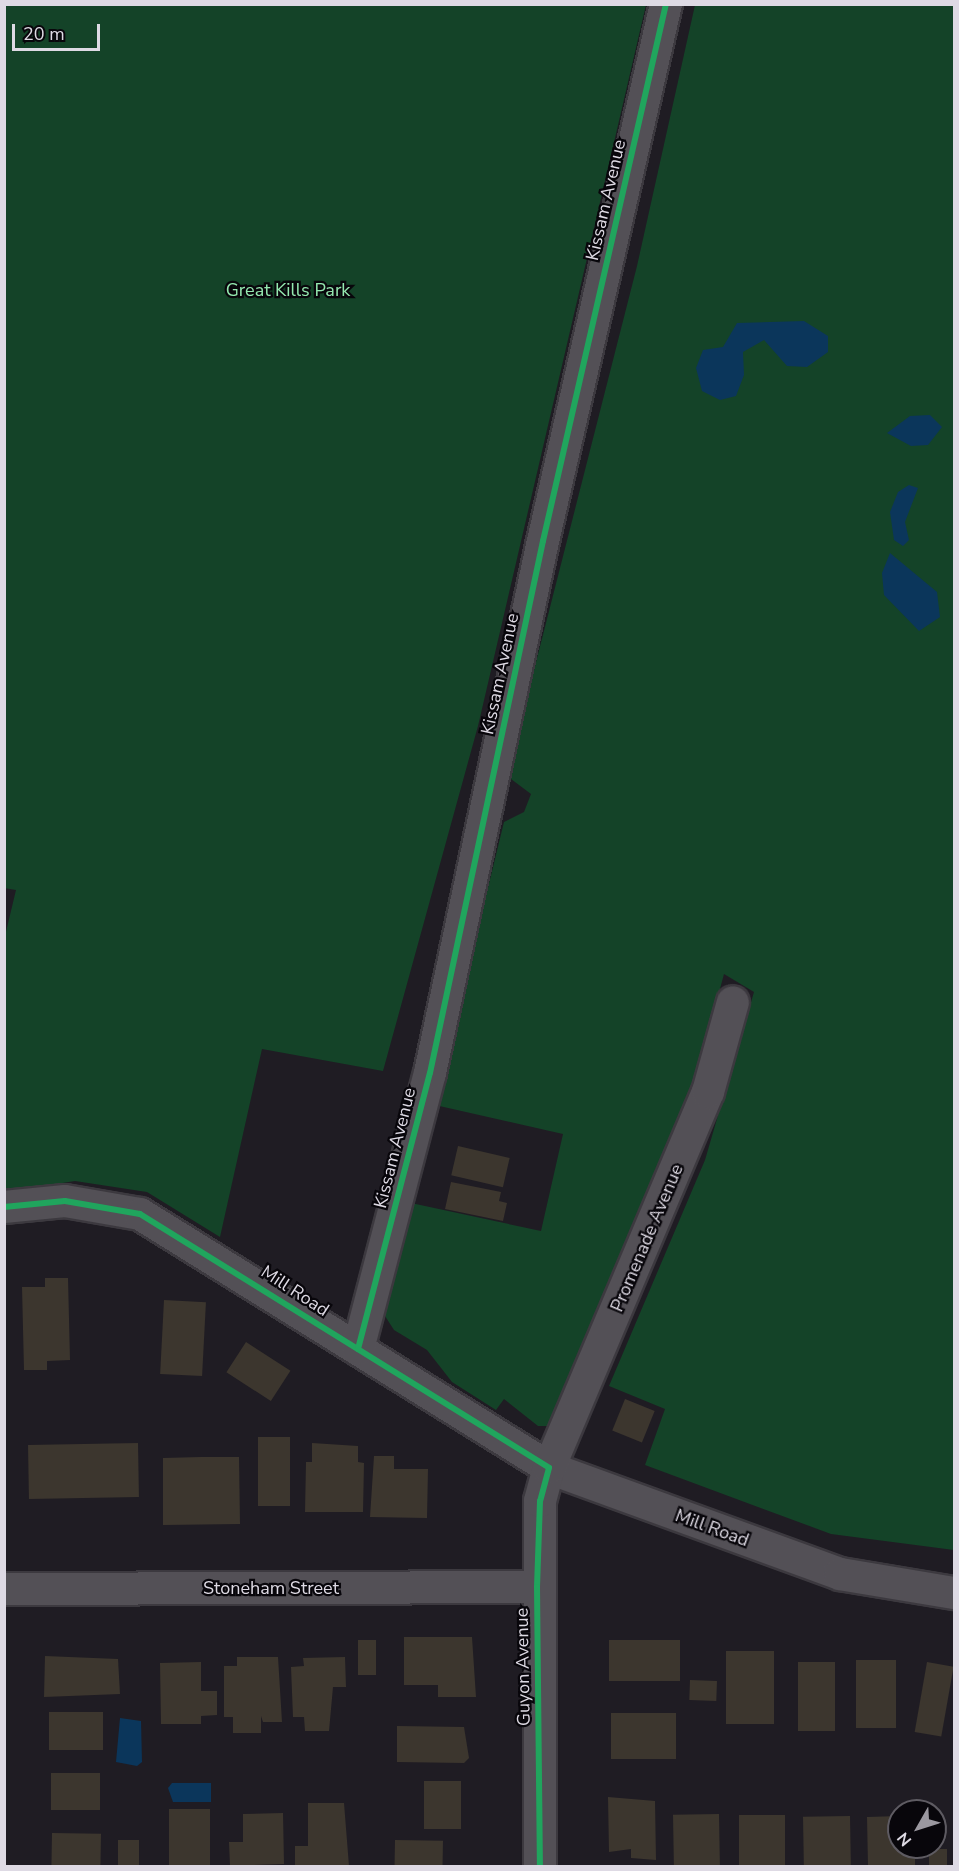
<!DOCTYPE html>
<html>
<head>
<meta charset="utf-8">
<style>
	body { margin:0 }
	#map { position:relative; width:959px; height:1871px; overflow:hidden; background:#1f1c23; font-family:"Nunito Sans",sans-serif }
	div>[style] { position:absolute }
	.green>* { inset:0; background:#144328 }
	.water>* { inset:0; background:#0b365b }
	.building>* { inset:0; background:#3c362e; transform-origin:0 0 }
	.roads { filter:drop-shadow(2px 0 #3c393f) drop-shadow(-2px 0 #3c393f) drop-shadow(0 2px #3c393f) drop-shadow(0 -2px #3c393f) }
	.minor>* { height:32px; margin:-16px; padding:0 16px; transform-origin:16px; border-radius:16px; background:#535056 }
	.cycleway>* { height:6px; margin:-3px; padding:0 3px; transform-origin:3px; border-radius:3px; background:#20a55d }
	span { translate:-50% -50%; white-space:nowrap; text-align:center; line-height:1.15; -webkit-text-stroke:4.5px #08060b; paint-order:stroke }
	.street-label { font-size:18px; color:#dedae4 }
	.park-label { font-size:18px; color:#95e9b0 }
	.frame { position:absolute; inset:0; border:6px solid #dedae4; pointer-events:none }
	.north { position:absolute; left:887px; top:1799px; width:60px; height:60px; box-sizing:border-box; background:#08060b; border:2px solid #5e5b62; border-radius:50%; rotate:231deg; font-size:16px; font-weight:700; line-height:24px; text-align:center; color:#dedae4 }
	.north::after { content:''; display:block; margin:auto; width:21px; height:27px; background:#9b98a0; clip-path:polygon(50% 0,100% 100%,50% 72%,0 100%) }
	.scale { position:absolute; left:12px; top:24px; width:88px; height:27px; box-sizing:border-box; border:3px solid #dedae4; border-top:0; padding-left:8px; font-size:18px; line-height:21px; white-space:nowrap; color:#dedae4; -webkit-text-stroke:4px #08060b; paint-order:stroke }
</style>
</head>
<body>
<div id="map">
	<div class="green">
		<i style="clip-path:polygon(4px 5px,646px 5px,478px 726px,383px 1071px,262px 1049px,220px 1237px,147px 1192px,75px 1181px,5px 1192px,4px 940px,16px 890px,4px 888px)"></i>
		<i style="clip-path:polygon(695px 5px,954px 5px,954px 1550px,831px 1534px,645px 1465px,665px 1409px,609px 1386px,705px 1160px,754px 992px,724px 974px,693px 1089px,550px 1426px,538px 1426px,504px 1399px,496px 1410px,452px 1382px,427px 1350px,394px 1330px,385px 1316px,411px 1203px,541px 1231px,563px 1134px,435px 1105px,504px 822px,524px 812px,531px 794px,507px 776px,637px 266px)"></i>
	</div>
	<div class="water">
		<i style="clip-path:polygon(804px 321px,828px 336px,828px 352px,807px 367px,787px 366px,764px 340px,743px 352px,744px 375px,736px 396px,720px 400px,702px 391px,696px 368px,703px 350px,723px 347px,737px 323px)"></i>
		<i style="clip-path:polygon(930px 415px,942px 427px,928px 445px,911px 446px,887px 433px,910px 416px)"></i>
		<i style="clip-path:polygon(909px 485px,918px 488px,905px 522px,909px 540px,903px 546px,894px 540px,890px 512px,898px 492px)"></i>
		<i style="clip-path:polygon(890px 553px,937px 592px,940px 617px,919px 631px,884px 595px,882px 573px)"></i>
		<i style="clip-path:polygon(120px 1718px,141px 1721px,142px 1762px,137px 1766px,116px 1762px)"></i>
		<i style="clip-path:polygon(172px 1783px,211px 1783px,211px 1802px,173px 1802px,168px 1788px)"></i>
	</div>
	<div class="building">
		<i style="left:458px;top:1146px;width:53px;height:30px;rotate:13deg"></i>
		<i style="clip-path:polygon(451px 1182px,501px 1192px,499px 1201px,507px 1203px,503px 1221px,445px 1209px)"></i>
		<i style="clip-path:polygon(45px 1278px,68px 1278px,70px 1360px,47px 1361px,47px 1370px,24px 1370px,22px 1287px,45px 1287px)"></i>
		<i style="left:164px;top:1300px;width:42px;height:74px;rotate:3deg"></i>
		<i style="left:246px;top:1342px;width:53px;height:36px;rotate:33deg"></i>
		<i style="left:625px;top:1399px;width:32px;height:34px;rotate:22deg"></i>
		<i style="left:258px;top:1437px;width:32px;height:69px"></i>
		<i style="left:138px;top:1443px;width:54px;height:110px;rotate:89deg"></i>
		<i style="clip-path:polygon(312px 1443px,358px 1446px,358px 1462px,364px 1463px,363px 1512px,305px 1512px,306px 1462px,312px 1462px)"></i>
		<i style="clip-path:polygon(374px 1456px,394px 1456px,394px 1469px,428px 1469px,427px 1518px,370px 1517px)"></i>
		<i style="clip-path:polygon(201px 1457px,239px 1457px,240px 1524px,163px 1525px,163px 1458px)"></i>
		<i style="clip-path:polygon(404px 1637px,472px 1637px,476px 1697px,438px 1697px,438px 1685px,404px 1685px)"></i>
		<i style="left:376px;top:1640px;width:35px;height:18px;rotate:90deg"></i>
		<i style="left:609px;top:1640px;width:71px;height:41px"></i>
		<i style="left:726px;top:1651px;width:48px;height:73px"></i>
		<i style="clip-path:polygon(45px 1656px,118px 1659px,120px 1694px,44px 1697px)"></i>
		<i style="clip-path:polygon(237px 1657px,278px 1657px,282px 1722px,263px 1722px,261px 1716px,261px 1733px,233px 1733px,233px 1717px,224px 1717px,224px 1666px,237px 1666px)"></i>
		<i style="clip-path:polygon(345px 1657px,346px 1687px,333px 1687px,329px 1731px,305px 1731px,304px 1717px,293px 1717px,291px 1667px,304px 1666px,303px 1658px)"></i>
		<i style="left:856px;top:1660px;width:40px;height:68px"></i>
		<i style="clip-path:polygon(201px 1662px,201px 1691px,217px 1691px,217px 1715px,201px 1716px,201px 1724px,161px 1724px,160px 1663px)"></i>
		<i style="left:798px;top:1662px;width:37px;height:69px"></i>
		<i style="left:927px;top:1662px;width:27px;height:71px;rotate:10deg"></i>
		<i style="left:690px;top:1680px;width:27px;height:20px;rotate:2deg"></i>
		<i style="left:49px;top:1712px;width:54px;height:38px"></i>
		<i style="left:611px;top:1713px;width:65px;height:46px"></i>
		<i style="clip-path:polygon(397px 1726px,464px 1727px,469px 1758px,464px 1763px,397px 1762px)"></i>
		<i style="left:51px;top:1773px;width:49px;height:37px"></i>
		<i style="left:424px;top:1781px;width:37px;height:48px"></i>
		<i style="clip-path:polygon(608px 1797px,655px 1801px,656px 1860px,631px 1858px,631px 1849px,609px 1852px)"></i>
		<i style="clip-path:polygon(308px 1803px,344px 1803px,349px 1866px,295px 1866px,295px 1846px,308px 1846px)"></i>
		<i style="left:169px;top:1809px;width:41px;height:57px"></i>
		<i style="clip-path:polygon(283px 1813px,284px 1864px,230px 1866px,229px 1842px,243px 1842px,243px 1814px)"></i>
		<i style="left:719px;top:1814px;width:52px;height:46px;rotate:89deg"></i>
		<i style="left:739px;top:1815px;width:46px;height:51px"></i>
		<i style="left:850px;top:1816px;width:50px;height:47px;rotate:89deg"></i>
		<i style="clip-path:polygon(899px 1816px,899px 1847px,915px 1847px,915px 1866px,868px 1866px,867px 1817px)"></i>
		<i style="left:52px;top:1833px;width:49px;height:33px;rotate:1deg"></i>
		<i style="left:118px;top:1840px;width:21px;height:26px"></i>
		<i style="left:395px;top:1840px;width:48px;height:26px;rotate:1deg"></i>
		<i style="left:929px;top:1849px;width:18px;height:17px"></i>
	</div>
	<div class="roads">
		<div class="minor">
			<i style="left:4px;top:1207px;width:61px;rotate:-5.6deg"></i>
			<i style="left:65px;top:1201px;width:76px;rotate:9.8deg"></i>
			<i style="left:140px;top:1214px;width:481px;rotate:31.8deg"></i>
			<i style="left:549px;top:1468px;width:310px;rotate:20deg"></i>
			<i style="left:840px;top:1574px;width:116px;rotate:9.5deg"></i>
			<i style="left:358px;top:1349px;width:285px;rotate:-75.4deg"></i>
			<i style="left:430px;top:1073px;width:544px;rotate:-78.01deg"></i>
			<i style="left:543px;top:541px;width:551px;rotate:-77.1deg"></i>
			<i style="left:4px;top:1589px;width:533px;rotate:-0.21deg"></i>
			<i style="left:540px;top:1866px;width:365px;rotate:-90deg"></i>
			<i style="left:540px;top:1501px;width:34px;rotate:-75deg"></i>
			<i style="left:549px;top:1468px;width:408px;rotate:-67.1deg"></i>
			<i style="left:708px;top:1092px;width:93px;rotate:-74.5deg"></i>
		</div>
	</div>
	<div class="cycleway">
		<i style="left:4px;top:1207px;width:61px;rotate:-5.6deg"></i>
		<i style="left:65px;top:1201px;width:76px;rotate:9.8deg"></i>
		<i style="left:140px;top:1214px;width:481px;rotate:31.8deg"></i>
		<i style="left:549px;top:1468px;width:34px;rotate:105deg"></i>
		<i style="left:540px;top:1501px;width:86px;rotate:92deg"></i>
		<i style="left:537px;top:1587px;width:279px;rotate:89.4deg"></i>
		<i style="left:358px;top:1349px;width:285px;rotate:-75.4deg"></i>
		<i style="left:430px;top:1073px;width:544px;rotate:-78.01deg"></i>
		<i style="left:543px;top:541px;width:551px;rotate:-77.1deg"></i>
	</div>
	<div class="street-label">
		<span style="left:606px;top:200px;rotate:-77deg">Kissam Avenue</span>
		<span style="left:500px;top:674px;rotate:-78deg">Kissam Avenue</span>
		<span style="left:395px;top:1148px;rotate:-76deg">Kissam Avenue</span>
		<span style="left:647px;top:1238px;rotate:-67deg">Promenade Avenue</span>
		<span style="left:295px;top:1291px;rotate:33deg">Mill Road</span>
		<span style="left:712px;top:1528px;rotate:20deg">Mill Road</span>
		<span style="left:271px;top:1588px">Stoneham Street</span>
		<span style="left:523px;top:1667px;rotate:-91deg">Guyon Avenue</span>
	</div>
	<div class="park-label">
		<span style="left:288px;top:290px">Great Kills Park</span>
	</div>
	<div class="frame"></div>
	<div class="north">N</div>
	<div class="scale">20 m</div>
</div>
</body>
</html>
